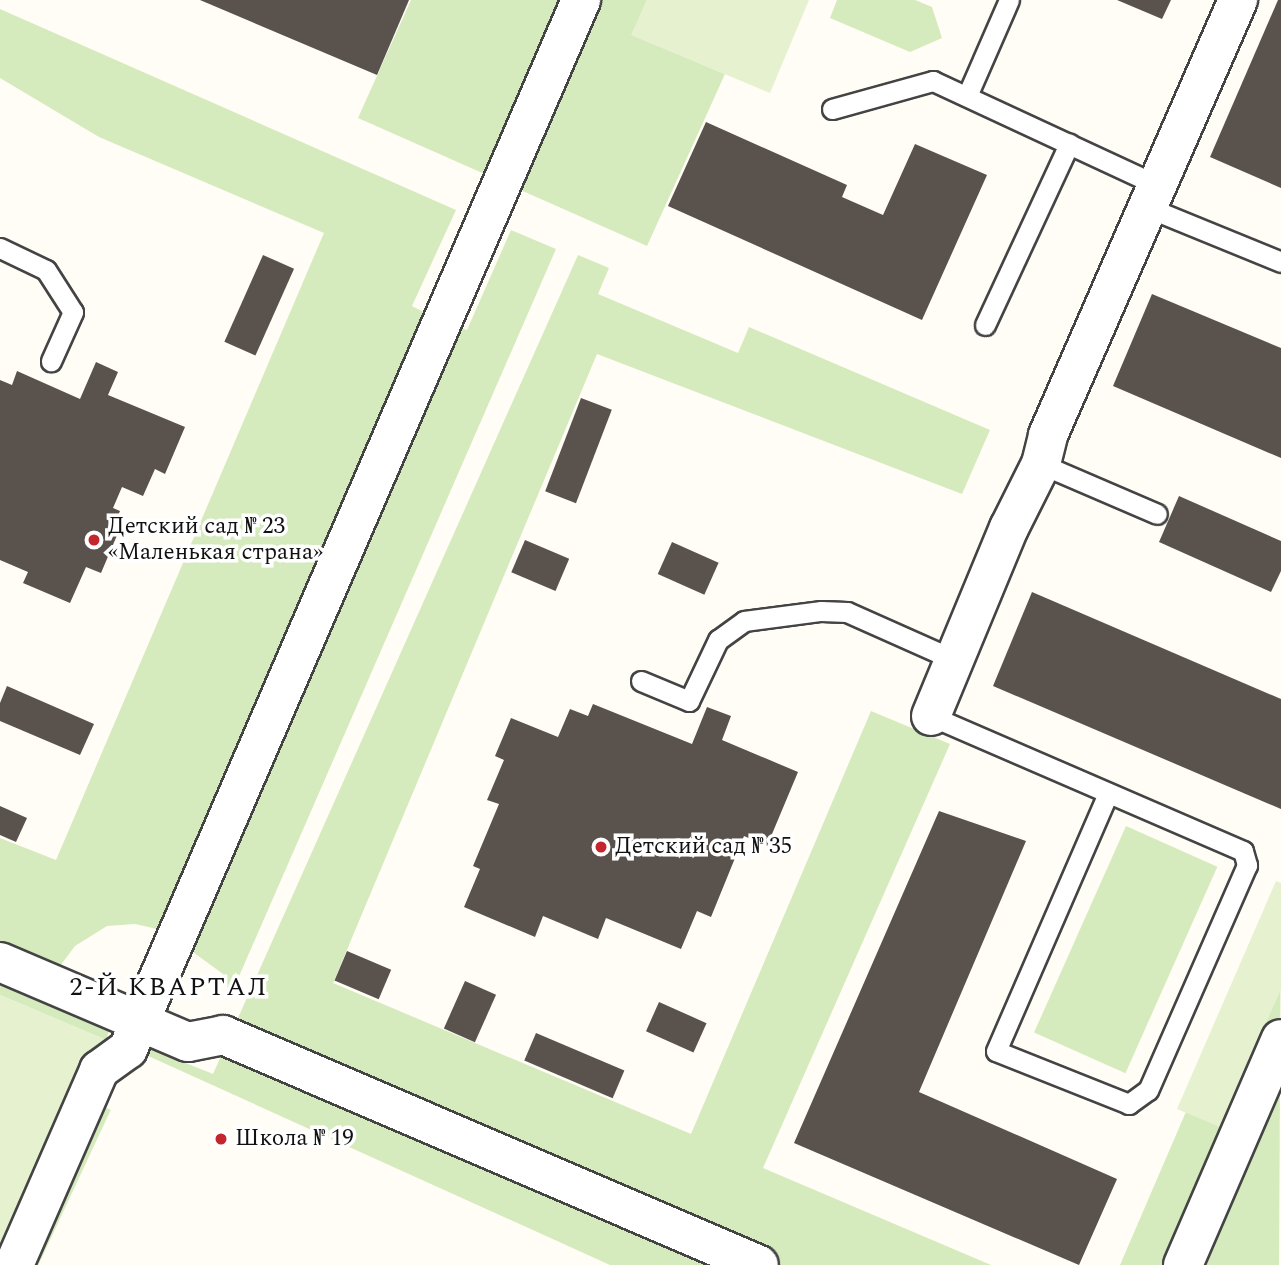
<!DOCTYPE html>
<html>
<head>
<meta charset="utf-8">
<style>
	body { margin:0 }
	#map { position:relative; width:1281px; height:1265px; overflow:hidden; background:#fffdf5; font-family:Spectral,serif }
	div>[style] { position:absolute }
	.green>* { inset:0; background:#d5ebbd; transform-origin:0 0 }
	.pitch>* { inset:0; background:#e6f2cf }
	.building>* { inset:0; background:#5a524d; transform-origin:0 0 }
	.roads { filter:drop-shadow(2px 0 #444) drop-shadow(-2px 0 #444) drop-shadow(0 2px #444) drop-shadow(0 -2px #444) }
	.lane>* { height:19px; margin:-9.5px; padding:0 9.5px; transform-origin:9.5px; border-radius:9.5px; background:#fff }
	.street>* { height:38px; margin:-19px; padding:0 19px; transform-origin:19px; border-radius:19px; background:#fff }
	.dots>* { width:19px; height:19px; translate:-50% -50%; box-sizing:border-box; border:4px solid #fff; border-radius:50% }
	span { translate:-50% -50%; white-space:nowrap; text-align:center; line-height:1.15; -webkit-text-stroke:7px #fff; paint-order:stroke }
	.poi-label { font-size:23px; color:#111 }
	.left { translate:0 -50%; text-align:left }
	.quarter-label { font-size:26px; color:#111; letter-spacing:2px }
</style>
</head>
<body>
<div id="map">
	<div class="green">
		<i style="clip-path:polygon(411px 0,647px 0,632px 35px,725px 74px,647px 246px,358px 118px)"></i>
		<i style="clip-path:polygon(837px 0,915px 0,932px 7px,942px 38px,910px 52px,830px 18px)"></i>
		<i style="clip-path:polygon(0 9px,456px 210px,412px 306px,431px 316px,166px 931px,135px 924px,107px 926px,75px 946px,57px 970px,0 945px,0 838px,56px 860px,324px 233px,99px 137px,0 78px)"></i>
		<i style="clip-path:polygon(511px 230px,556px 249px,230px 997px,223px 974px,182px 944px,450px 324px,467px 330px)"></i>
		<i style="clip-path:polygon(578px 255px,609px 268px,598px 294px,738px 353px,749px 327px,990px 430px,962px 494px,597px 354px,333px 983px,691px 1134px,871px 711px,950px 744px,763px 1168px,991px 1265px,610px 1265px,146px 1055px,151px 1049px,213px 1074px)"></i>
		<i style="left:1126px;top:826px;width:100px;height:226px;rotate:24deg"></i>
		<i style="clip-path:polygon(1281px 891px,1279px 1265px,1120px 1265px)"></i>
		<i style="clip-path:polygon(0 983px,109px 1031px,106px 1040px,0 995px)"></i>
		<i style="left:98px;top:1104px;width:14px;height:176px;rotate:25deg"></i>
	</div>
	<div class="pitch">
		<i style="clip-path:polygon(647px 0,809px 0,770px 93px,631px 35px)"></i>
		<i style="clip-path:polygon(1276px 881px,1281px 883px,1281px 989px,1220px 1127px,1177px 1109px)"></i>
		<i style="clip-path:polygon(0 995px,106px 1040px,7px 1265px,0 1265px)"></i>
	</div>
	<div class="building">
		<i style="clip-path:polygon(200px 0,409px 0,377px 75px)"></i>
		<i style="clip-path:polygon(1117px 0,1171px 0,1162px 19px)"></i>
		<i style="clip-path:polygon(1278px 0,1281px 0,1281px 188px,1210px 157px)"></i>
		<i style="clip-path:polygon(706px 122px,847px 185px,842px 197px,883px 215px,915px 144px,987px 175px,922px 320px,668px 206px)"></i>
		<i style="left:263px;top:255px;width:34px;height:95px;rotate:24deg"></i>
		<i style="clip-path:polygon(1152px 294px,1281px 348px,1281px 458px,1113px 386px)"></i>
		<i style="clip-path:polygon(96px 362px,118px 372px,108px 395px,185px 427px,165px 474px,155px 469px,143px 496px,122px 487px,113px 508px,120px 511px,112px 531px,118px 533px,101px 573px,86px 567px,70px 603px,23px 583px,28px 572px,0 560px,0 380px,12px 385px,17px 371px,80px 399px)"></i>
		<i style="left:581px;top:398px;width:33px;height:100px;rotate:21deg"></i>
		<i style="clip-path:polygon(1179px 496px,1281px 541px,1281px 571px,1271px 592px,1159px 542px)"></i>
		<i style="left:525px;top:540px;width:48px;height:35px;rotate:23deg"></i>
		<i style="left:672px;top:542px;width:51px;height:35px;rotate:24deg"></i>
		<i style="clip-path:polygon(1032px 592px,1281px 699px,1281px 809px,993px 686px)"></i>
		<i style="clip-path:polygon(7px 686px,94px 724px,80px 755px,0 721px,0 703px)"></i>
		<i style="clip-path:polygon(593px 704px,692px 744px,707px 707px,731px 716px,722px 740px,798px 772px,767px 846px,744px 836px,711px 917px,697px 911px,681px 949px,606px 918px,598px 939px,543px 916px,535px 937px,464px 907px,480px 869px,473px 866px,499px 804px,487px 800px,504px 760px,495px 756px,511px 718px,558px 737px,570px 709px,588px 716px)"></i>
		<i style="clip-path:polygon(0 806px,27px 818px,16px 842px,0 835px)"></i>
		<i style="clip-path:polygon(939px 811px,1026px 841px,919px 1092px,1117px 1179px,1079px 1265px,794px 1143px)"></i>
		<i style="left:347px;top:951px;width:48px;height:32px;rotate:23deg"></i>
		<i style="left:465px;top:981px;width:34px;height:52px;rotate:24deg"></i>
		<i style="left:659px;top:1002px;width:52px;height:32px;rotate:24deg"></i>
		<i style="left:536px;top:1033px;width:96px;height:30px;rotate:23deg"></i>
	</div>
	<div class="roads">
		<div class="lane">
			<i style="left:967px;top:96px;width:105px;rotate:-66.4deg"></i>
			<i style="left:832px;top:109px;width:105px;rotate:-15.5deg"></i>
			<i style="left:933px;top:81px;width:249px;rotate:24.9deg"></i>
			<i style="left:1149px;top:208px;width:143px;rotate:22.2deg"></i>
			<i style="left:0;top:248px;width:51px;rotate:25.6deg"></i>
			<i style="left:46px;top:270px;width:50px;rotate:57.3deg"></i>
			<i style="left:73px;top:312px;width:54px;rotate:114.2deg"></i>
			<i style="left:985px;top:325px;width:200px;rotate:-65.1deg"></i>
			<i style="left:1041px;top:464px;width:126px;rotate:23.3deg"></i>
			<i style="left:641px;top:681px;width:52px;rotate:22.6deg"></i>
			<i style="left:689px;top:701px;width:68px;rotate:-64.6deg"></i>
			<i style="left:718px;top:640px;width:32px;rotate:-36deg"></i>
			<i style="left:744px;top:621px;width:78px;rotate:-7.4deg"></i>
			<i style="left:821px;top:611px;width:26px;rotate:2deg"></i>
			<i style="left:847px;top:612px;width:118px;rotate:24deg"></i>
			<i style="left:931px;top:716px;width:340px;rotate:23.4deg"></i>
			<i style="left:1243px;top:851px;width:15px;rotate:74deg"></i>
			<i style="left:1247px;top:865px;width:246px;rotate:113.7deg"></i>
			<i style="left:1148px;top:1090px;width:24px;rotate:144deg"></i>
			<i style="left:1129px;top:1104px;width:143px;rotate:-158.3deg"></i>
			<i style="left:996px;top:1051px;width:281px;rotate:-66.5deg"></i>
		</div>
		<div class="street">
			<i style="left:931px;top:716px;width:204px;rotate:-67.5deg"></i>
			<i style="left:1009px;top:528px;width:72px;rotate:-63.4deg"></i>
			<i style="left:1041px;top:464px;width:30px;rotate:-76deg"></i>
			<i style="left:1048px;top:435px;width:475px;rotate:-66.4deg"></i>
			<i style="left:0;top:962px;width:204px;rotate:23.1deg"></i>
			<i style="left:188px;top:1042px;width:36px;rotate:-11deg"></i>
			<i style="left:223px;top:1035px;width:583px;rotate:23.22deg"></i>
			<i style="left:14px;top:1265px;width:213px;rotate:-66.4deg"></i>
			<i style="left:99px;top:1070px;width:36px;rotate:-36deg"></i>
			<i style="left:128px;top:1049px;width:1143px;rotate:-66.64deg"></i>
			<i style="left:1183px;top:1265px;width:246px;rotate:-66.6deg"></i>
		</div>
	</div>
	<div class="dots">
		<i style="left:94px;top:540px;background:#c4262e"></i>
		<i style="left:601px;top:847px;background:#c4262e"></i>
		<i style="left:221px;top:1139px;background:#c4262e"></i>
	</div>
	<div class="poi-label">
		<span class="left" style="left:108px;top:540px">Детский сад № 23<br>«Маленькая страна»</span>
		<span class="left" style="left:615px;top:847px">Детский сад № 35</span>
		<span class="left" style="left:235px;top:1139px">Школа № 19</span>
	</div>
	<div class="quarter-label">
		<span style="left:169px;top:988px">2-Й КВАРТАЛ</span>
	</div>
</div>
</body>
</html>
